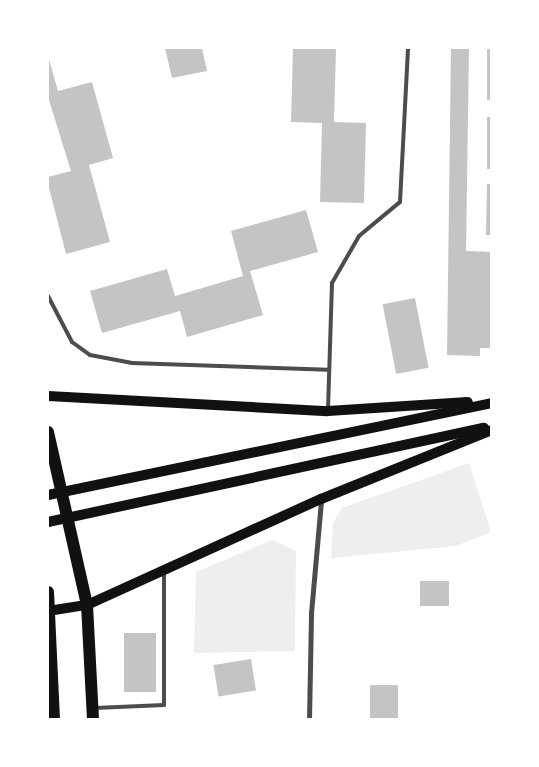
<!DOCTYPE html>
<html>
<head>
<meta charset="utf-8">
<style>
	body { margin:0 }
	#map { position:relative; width:539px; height:767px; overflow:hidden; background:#fff; font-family:"Fira Sans",sans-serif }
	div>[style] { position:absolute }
	.green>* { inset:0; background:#eee }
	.building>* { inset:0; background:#c4c4c4; transform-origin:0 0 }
	.service>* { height:4px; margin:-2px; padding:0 2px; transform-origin:2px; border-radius:2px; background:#4c4c4c }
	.minor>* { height:5px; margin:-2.5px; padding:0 2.5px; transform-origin:2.5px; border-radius:2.5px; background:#4c4c4c }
	.secondary>* { height:10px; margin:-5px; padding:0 5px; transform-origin:5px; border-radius:5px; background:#111 }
	.primary>* { height:12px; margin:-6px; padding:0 6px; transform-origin:6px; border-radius:6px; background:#111 }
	span { translate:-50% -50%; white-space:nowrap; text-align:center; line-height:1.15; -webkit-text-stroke:4px #fff; paint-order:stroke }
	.frame { position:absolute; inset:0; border:49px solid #fff; pointer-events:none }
</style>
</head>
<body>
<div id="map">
	<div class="green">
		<i style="clip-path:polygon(469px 463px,491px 532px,456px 546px,331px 558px,333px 523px,342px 508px)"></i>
		<i style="clip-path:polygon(272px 540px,296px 551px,295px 651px,194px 653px,196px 572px)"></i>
	</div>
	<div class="building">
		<i style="clip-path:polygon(165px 48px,202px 48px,207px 71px,172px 78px)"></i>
		<i style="clip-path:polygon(293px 48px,336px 48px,334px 122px,366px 123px,364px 203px,320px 202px,322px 123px,291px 122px)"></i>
		<i style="clip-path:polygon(451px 48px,469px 48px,466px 251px,492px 252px,492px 348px,480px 348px,480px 356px,447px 355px)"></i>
		<i style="left:487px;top:48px;width:5px;height:52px"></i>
		<i style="clip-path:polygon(48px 56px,58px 91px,92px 82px,113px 158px,89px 165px,110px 242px,66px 254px,48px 184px,48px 177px,71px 171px,48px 97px)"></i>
		<i style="left:487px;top:117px;width:5px;height:52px"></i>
		<i style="clip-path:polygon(487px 184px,492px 184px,492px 235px,486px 235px)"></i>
		<i style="clip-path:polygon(306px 210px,318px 252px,250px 271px,263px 315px,187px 337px,180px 311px,102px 333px,90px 291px,167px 269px,175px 296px,243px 276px,231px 231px)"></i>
		<i style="left:415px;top:298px;width:71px;height:33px;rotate:79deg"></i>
		<i style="left:420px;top:581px;width:29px;height:25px"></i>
		<i style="left:124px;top:633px;width:32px;height:59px"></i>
		<i style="left:251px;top:659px;width:32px;height:38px;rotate:81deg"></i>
		<i style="left:370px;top:685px;width:28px;height:35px"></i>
	</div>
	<div class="service">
		<i style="left:48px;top:296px;width:52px;rotate:62.4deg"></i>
		<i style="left:72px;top:342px;width:22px;rotate:36deg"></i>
		<i style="left:90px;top:355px;width:43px;rotate:10.8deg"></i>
		<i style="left:132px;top:363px;width:196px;rotate:2deg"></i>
		<i style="left:328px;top:410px;width:127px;rotate:-88.2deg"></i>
		<i style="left:332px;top:283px;width:54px;rotate:-60.1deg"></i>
		<i style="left:359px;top:236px;width:53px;rotate:-39.7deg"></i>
		<i style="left:400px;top:202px;width:154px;rotate:-87deg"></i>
		<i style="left:95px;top:708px;width:69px;rotate:-2.5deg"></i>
		<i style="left:164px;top:705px;width:133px;rotate:-90deg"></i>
	</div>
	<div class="minor">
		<i style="left:309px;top:720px;width:107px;rotate:-88.9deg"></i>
		<i style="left:311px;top:613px;width:113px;rotate:-84.9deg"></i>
	</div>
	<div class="secondary">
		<i style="left:48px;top:396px;width:280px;rotate:3.1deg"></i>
		<i style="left:328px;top:411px;width:140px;rotate:-3.7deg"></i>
		<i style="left:48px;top:495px;width:453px;rotate:-11.7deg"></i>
		<i style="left:48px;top:522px;width:446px;rotate:-12.2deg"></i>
		<i style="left:48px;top:611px;width:39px;rotate:-9deg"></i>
		<i style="left:87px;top:605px;width:257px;rotate:-24.4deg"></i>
		<i style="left:321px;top:499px;width:184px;rotate:-22deg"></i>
	</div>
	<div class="primary">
		<i style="left:48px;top:432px;width:177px;rotate:77.3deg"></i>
		<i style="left:87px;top:605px;width:115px;rotate:87deg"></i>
		<i style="left:48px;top:592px;width:128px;rotate:87.3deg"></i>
	</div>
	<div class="frame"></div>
</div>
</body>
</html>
